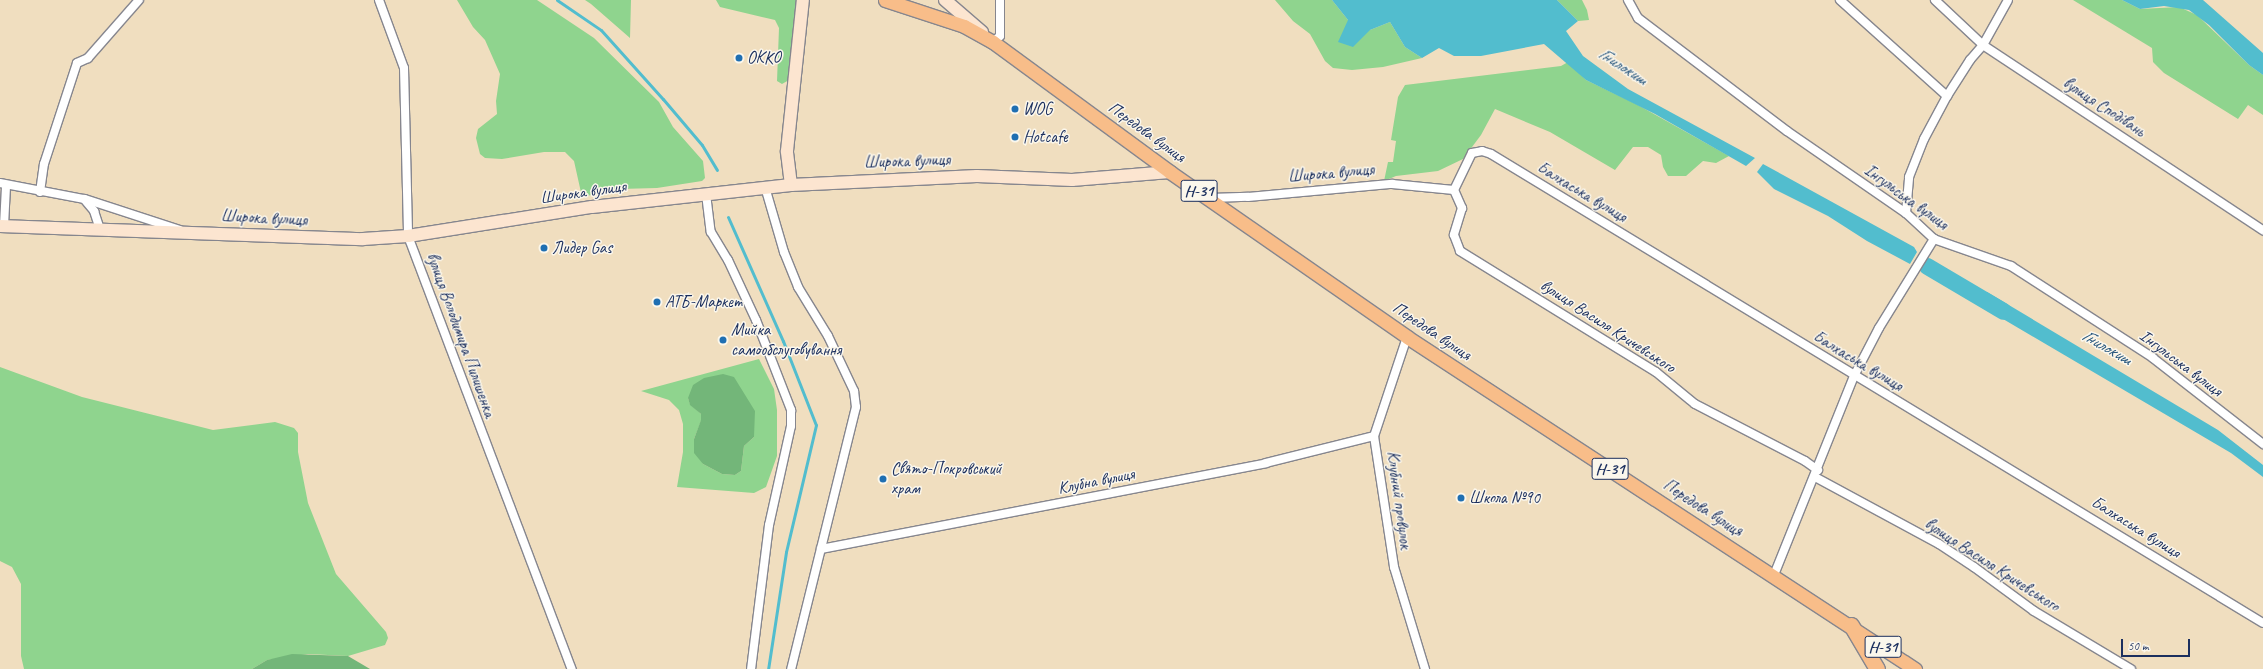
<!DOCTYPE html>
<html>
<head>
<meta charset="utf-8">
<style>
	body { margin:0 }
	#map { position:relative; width:2263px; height:669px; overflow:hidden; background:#f0debf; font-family:Caveat,sans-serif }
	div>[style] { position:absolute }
	.green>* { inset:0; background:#8fd48e }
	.forest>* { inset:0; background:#73b679 }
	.water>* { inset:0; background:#52bdce }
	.stream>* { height:3px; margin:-1.5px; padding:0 1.5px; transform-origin:1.5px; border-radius:1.5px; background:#52bdce }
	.river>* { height:17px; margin:-8.5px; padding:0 8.5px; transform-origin:8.5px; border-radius:8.5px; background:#52bdce }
	.roads { filter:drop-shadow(1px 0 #86868e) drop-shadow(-1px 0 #86868e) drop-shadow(0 1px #86868e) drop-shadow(0 -1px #86868e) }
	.street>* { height:8px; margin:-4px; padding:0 4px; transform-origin:4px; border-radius:4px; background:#fff }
	.secondary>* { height:12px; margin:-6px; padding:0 6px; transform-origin:6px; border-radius:6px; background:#fce5d0 }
	.primary>* { height:13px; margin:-6.5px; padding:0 6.5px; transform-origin:6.5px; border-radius:6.5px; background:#f8bd89 }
	.highway>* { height:15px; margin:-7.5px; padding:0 7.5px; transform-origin:7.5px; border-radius:7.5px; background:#f8bd89 }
	.dots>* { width:11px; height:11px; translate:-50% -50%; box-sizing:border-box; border:2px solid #fbf7ec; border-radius:50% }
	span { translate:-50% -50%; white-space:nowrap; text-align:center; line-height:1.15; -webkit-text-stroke:3px #fbf7ec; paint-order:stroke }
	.shield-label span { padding:1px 3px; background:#fbf7ec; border:1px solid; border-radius:3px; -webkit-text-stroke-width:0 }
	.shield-label { font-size:16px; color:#1b2f5e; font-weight:700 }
	.poi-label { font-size:17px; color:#1b2f5e }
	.left { translate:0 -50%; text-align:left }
	.street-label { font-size:17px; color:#1b2f5e }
	.water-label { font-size:18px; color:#2c5a80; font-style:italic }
	.scale { position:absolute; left:2121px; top:639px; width:69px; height:18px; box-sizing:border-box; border:2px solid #1b2f5e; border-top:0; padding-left:5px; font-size:12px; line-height:14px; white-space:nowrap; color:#1b2f5e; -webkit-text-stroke:3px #fbf7ec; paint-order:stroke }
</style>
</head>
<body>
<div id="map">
	<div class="green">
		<i style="clip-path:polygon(457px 0,537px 0,594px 38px,659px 102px,673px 127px,703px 161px,705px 178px,702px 181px,657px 188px,619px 189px,582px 197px,574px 161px,565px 152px,544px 152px,502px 159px,485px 158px,480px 154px,476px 138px,478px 129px,497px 114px,496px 101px,500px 74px,485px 40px,473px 27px)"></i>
		<i style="clip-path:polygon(585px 0,631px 0,630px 38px,591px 4px)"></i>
		<i style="clip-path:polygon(716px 0,799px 0,800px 17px,793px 36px,789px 80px,782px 84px,777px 81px,779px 28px,775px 20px,720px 7px)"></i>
		<i style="clip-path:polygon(1275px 0,1332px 0,1348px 20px,1370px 30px,1390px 22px,1405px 47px,1422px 58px,1383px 67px,1352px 70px,1333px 68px,1325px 61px,1310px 34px,1293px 21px)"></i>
		<i style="clip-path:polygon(1557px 0,1582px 0,1587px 10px,1589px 20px,1578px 21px)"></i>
		<i style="clip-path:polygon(2073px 0,2122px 0,2140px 9px,2179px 7px,2197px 15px,2249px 65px,2263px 75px,2263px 115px,2248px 105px,2238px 119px,2164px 73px,2153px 62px,2152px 48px)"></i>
		<i style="clip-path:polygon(1568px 62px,1586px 80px,1636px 104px,1729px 156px,1716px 163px,1703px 161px,1686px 176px,1668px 176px,1663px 167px,1661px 155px,1648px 147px,1633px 147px,1615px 170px,1550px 132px,1495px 109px,1481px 135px,1463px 159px,1438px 171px,1396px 176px,1384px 181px,1388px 162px,1393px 162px,1396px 141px,1391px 140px,1398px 97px,1405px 85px,1561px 66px)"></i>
		<i style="clip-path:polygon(evenodd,759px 359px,774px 389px,777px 410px,777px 456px,766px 487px,754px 493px,677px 487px,683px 452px,683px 424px,679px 410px,669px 400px,641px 391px,759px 359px,688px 398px,754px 437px,744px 446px,741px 471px,735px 475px,722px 474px,703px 464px,694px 439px,701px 421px,701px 414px,690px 404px,688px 398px)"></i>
		<i style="clip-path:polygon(0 367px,82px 397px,213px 430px,275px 422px,294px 428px,298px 433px,298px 452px,308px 503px,336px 574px,386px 632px,388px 638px,385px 645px,348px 656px,308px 654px,267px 660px,252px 669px,24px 669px,21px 656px,21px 584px,12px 567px,0 561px)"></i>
	</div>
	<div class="forest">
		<i style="clip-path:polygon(723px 374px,734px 377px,755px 411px,754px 437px,744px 446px,741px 471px,735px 475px,722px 474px,703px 464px,694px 453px,694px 439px,701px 420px,701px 414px,690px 405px,688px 398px,693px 385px,704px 378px)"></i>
		<i style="clip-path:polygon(292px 654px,348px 656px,370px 669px,252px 669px,267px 660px)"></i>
	</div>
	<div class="water">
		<i style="clip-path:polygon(1332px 0,1557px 0,1578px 21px,1566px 31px,1583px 56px,1628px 89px,1755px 158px,1746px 166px,1655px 114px,1586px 80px,1544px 44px,1481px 56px,1454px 56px,1439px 48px,1422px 58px,1405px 47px,1390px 22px,1370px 30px,1353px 47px,1338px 42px,1348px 20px)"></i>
		<i style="clip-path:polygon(2122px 0,2203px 0,2263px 53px,2263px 75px,2249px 65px,2209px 25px,2189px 10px,2164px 6px,2140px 9px)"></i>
		<i style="clip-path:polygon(1763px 164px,1914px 247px,1917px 252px,1910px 264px,1867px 241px,1828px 216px,1774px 189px,1757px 172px)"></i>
		<i style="clip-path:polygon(1987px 292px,2218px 430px,2263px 465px,2263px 477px,2231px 453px,1981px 306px)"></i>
	</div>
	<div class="stream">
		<i style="left:557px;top:0;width:53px;rotate:34.3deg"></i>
		<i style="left:601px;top:30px;width:93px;rotate:48.1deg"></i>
		<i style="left:663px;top:99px;width:60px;rotate:49.7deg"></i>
		<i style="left:702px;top:145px;width:29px;rotate:59deg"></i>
		<i style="left:728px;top:217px;width:136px;rotate:66.1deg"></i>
		<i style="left:783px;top:341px;width:90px;rotate:68.6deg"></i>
		<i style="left:816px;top:425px;width:130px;rotate:103.3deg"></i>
		<i style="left:786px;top:552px;width:118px;rotate:98.7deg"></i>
	</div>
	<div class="river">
		<i style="left:1927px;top:266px;width:88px;rotate:30.6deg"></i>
	</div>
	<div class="roads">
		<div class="street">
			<i style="left:379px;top:0;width:72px;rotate:69.8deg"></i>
			<i style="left:404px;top:68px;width:168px;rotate:88.6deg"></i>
			<i style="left:408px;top:236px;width:463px;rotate:69.3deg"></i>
			<i style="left:1628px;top:0;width:21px;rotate:61deg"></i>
			<i style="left:1638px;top:18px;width:187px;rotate:37.2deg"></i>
			<i style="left:1787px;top:131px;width:145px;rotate:34.6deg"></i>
			<i style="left:1906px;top:213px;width:38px;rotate:43deg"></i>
			<i style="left:1934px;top:239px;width:82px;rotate:19.3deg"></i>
			<i style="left:2011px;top:266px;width:169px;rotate:32.9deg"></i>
			<i style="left:2153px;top:358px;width:140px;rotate:38deg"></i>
			<i style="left:1840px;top:0;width:144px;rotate:41.9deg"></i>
			<i style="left:1935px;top:0;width:66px;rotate:43.2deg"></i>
			<i style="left:1983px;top:45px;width:336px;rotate:33.5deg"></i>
			<i style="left:993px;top:42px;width:9px;rotate:-41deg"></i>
			<i style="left:1000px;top:36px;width:36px;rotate:-90deg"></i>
			<i style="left:0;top:183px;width:86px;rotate:10.8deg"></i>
			<i style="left:84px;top:199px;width:16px;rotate:50deg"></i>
			<i style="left:94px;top:211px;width:19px;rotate:72deg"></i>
			<i style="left:765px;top:187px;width:68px;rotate:73.7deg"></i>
			<i style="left:784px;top:252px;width:38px;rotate:68deg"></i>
			<i style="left:798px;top:287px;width:57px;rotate:58.5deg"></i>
			<i style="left:828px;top:336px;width:61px;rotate:64.7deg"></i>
			<i style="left:854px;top:391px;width:16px;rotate:83deg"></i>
			<i style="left:856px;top:407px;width:270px;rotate:103.9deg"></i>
			<i style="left:1454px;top:190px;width:41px;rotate:-64.1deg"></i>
			<i style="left:1472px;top:153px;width:10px;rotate:-11deg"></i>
			<i style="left:1482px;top:151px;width:9px;rotate:18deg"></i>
			<i style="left:1491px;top:154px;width:903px;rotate:31.28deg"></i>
			<i style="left:1454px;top:190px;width:20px;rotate:66deg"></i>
			<i style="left:1462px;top:208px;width:28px;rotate:107deg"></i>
			<i style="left:1454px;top:235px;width:17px;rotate:69deg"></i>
			<i style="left:1460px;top:251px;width:230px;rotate:31.7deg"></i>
			<i style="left:1656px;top:372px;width:50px;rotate:39.4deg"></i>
			<i style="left:1695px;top:404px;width:124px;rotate:27.4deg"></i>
			<i style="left:1805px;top:461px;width:16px;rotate:35deg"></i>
			<i style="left:40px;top:192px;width:28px;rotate:-82deg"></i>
			<i style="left:44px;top:164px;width:106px;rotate:-71.9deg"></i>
			<i style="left:77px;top:63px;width:12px;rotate:-24deg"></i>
			<i style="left:88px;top:58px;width:77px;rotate:-48.7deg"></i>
			<i style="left:706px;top:194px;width:38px;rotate:83deg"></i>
			<i style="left:711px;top:232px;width:33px;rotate:59deg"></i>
			<i style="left:728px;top:260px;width:66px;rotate:65deg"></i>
			<i style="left:756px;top:320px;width:97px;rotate:68.7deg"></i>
			<i style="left:791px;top:410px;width:16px;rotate:90deg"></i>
			<i style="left:791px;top:426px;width:101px;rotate:102.5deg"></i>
			<i style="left:769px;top:525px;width:145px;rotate:97.1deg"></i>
			<i style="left:1210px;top:198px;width:38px;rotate:-2deg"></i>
			<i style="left:1248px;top:197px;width:145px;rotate:-5.2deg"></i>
			<i style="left:1392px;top:184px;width:62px;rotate:5.5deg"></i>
			<i style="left:85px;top:199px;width:100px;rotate:18.1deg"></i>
			<i style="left:1906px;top:213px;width:36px;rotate:-85deg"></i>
			<i style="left:1909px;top:177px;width:41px;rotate:-68.5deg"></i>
			<i style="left:1924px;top:139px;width:49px;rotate:-61.9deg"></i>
			<i style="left:1947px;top:96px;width:43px;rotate:-57.4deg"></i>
			<i style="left:1970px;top:60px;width:20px;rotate:-49deg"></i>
			<i style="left:1983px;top:45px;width:51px;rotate:-60.9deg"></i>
			<i style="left:4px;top:226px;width:40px;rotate:-87.1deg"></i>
			<i style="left:1407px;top:337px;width:104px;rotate:108.4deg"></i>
			<i style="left:1374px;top:436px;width:133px;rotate:81.3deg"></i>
			<i style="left:1394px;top:567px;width:107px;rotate:73.1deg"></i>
			<i style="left:1815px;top:477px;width:141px;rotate:28.4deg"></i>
			<i style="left:1939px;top:544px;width:42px;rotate:33.3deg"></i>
			<i style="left:1974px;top:567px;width:74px;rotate:36.3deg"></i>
			<i style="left:2034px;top:611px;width:113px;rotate:30.9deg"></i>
			<i style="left:821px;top:549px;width:453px;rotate:-10.9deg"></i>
			<i style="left:1266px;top:463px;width:111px;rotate:-14deg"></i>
			<i style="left:1774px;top:575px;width:214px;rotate:-68.1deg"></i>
			<i style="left:1854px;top:376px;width:54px;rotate:-62.5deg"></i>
			<i style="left:1879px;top:328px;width:105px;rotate:-58.3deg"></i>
		</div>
		<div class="secondary">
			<i style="left:945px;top:0;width:49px;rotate:40.9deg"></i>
			<i style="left:791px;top:185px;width:34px;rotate:-97deg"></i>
			<i style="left:787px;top:151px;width:152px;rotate:-84deg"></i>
			<i style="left:0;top:226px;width:363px;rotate:2.1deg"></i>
			<i style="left:363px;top:239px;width:45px;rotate:-3.8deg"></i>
			<i style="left:408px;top:236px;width:186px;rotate:-9deg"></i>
			<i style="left:592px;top:207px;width:200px;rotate:-6.3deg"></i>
			<i style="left:791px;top:185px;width:186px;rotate:-2.8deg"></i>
			<i style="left:977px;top:176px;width:95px;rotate:2.4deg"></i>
			<i style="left:1072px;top:180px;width:98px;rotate:-4.7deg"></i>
		</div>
		<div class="primary">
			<i style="left:885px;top:0;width:83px;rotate:18.2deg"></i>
			<i style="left:964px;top:26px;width:33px;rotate:29deg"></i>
			<i style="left:993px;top:42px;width:220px;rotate:36.3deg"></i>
			<i style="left:1170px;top:172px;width:289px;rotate:34.8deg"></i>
			<i style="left:1407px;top:337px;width:607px;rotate:33.17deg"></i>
		</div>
		<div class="highway">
			<i style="left:1851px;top:625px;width:51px;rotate:59.4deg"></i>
		</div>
	</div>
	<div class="dots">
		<i style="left:739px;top:58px;background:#1f6fb2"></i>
		<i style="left:1015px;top:109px;background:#1f6fb2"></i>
		<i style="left:1015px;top:137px;background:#1f6fb2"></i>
		<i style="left:544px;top:248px;background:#1f6fb2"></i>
		<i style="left:657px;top:302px;background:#1f6fb2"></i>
		<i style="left:723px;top:340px;background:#1f6fb2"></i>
		<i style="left:883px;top:479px;background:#1f6fb2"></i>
		<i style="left:1461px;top:498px;background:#1f6fb2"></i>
	</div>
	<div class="shield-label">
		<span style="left:1199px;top:191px">Н-31</span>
		<span style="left:1610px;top:469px">Н-31</span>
		<span style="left:1883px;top:647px">Н-31</span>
	</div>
	<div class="poi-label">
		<span class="left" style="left:747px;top:58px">ОККО</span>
		<span class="left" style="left:1023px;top:109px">WOG</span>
		<span class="left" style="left:1023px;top:137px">Hotcafe</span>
		<span class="left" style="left:552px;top:248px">Лидер Gas</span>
		<span class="left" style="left:665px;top:302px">АТБ-Маркет</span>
		<span class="left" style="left:731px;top:340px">Мийка<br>самообслуговування</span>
		<span class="left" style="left:891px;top:479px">Свято-Покровський<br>храм</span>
		<span class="left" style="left:1469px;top:498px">Школа №90</span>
	</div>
	<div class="street-label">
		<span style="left:2104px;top:107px;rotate:33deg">вулиця Сподівань</span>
		<span style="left:1147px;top:132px;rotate:36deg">Передова вулиця</span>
		<span style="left:907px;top:161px;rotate:-2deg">Широка вулиця</span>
		<span style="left:1331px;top:173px;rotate:-5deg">Широка вулиця</span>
		<span style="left:583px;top:192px;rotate:-8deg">Широка вулиця</span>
		<span style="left:1582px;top:192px;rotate:31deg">Балхаська вулиця</span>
		<span style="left:1906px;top:197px;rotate:36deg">Інгульська вулиця</span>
		<span style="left:264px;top:218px;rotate:3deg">Широка вулиця</span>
		<span style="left:1608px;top:326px;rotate:33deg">вулиця Василя Кричевського</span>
		<span style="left:1432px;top:331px;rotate:34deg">Передова вулиця</span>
		<span style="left:461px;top:335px;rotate:70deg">вулиця Володимира Пилишенка</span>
		<span style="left:1858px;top:361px;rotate:31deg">Балхаська вулиця</span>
		<span style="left:2181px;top:363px;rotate:37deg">Інгульська вулиця</span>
		<span style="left:1096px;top:481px;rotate:-11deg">Клубна вулиця</span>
		<span style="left:1399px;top:500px;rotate:82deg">Клубний провулок</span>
		<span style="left:1703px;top:508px;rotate:33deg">Передова вулиця</span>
		<span style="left:2136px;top:527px;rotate:32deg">Балхаська вулиця</span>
		<span style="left:1992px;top:565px;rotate:33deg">вулиця Василя Кричевського</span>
	</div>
	<div class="water-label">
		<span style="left:1623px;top:66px;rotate:33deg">Гнилокиш</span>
		<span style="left:2107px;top:347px;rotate:30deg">Гнилокиш</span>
	</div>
	<div class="scale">50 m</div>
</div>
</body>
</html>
